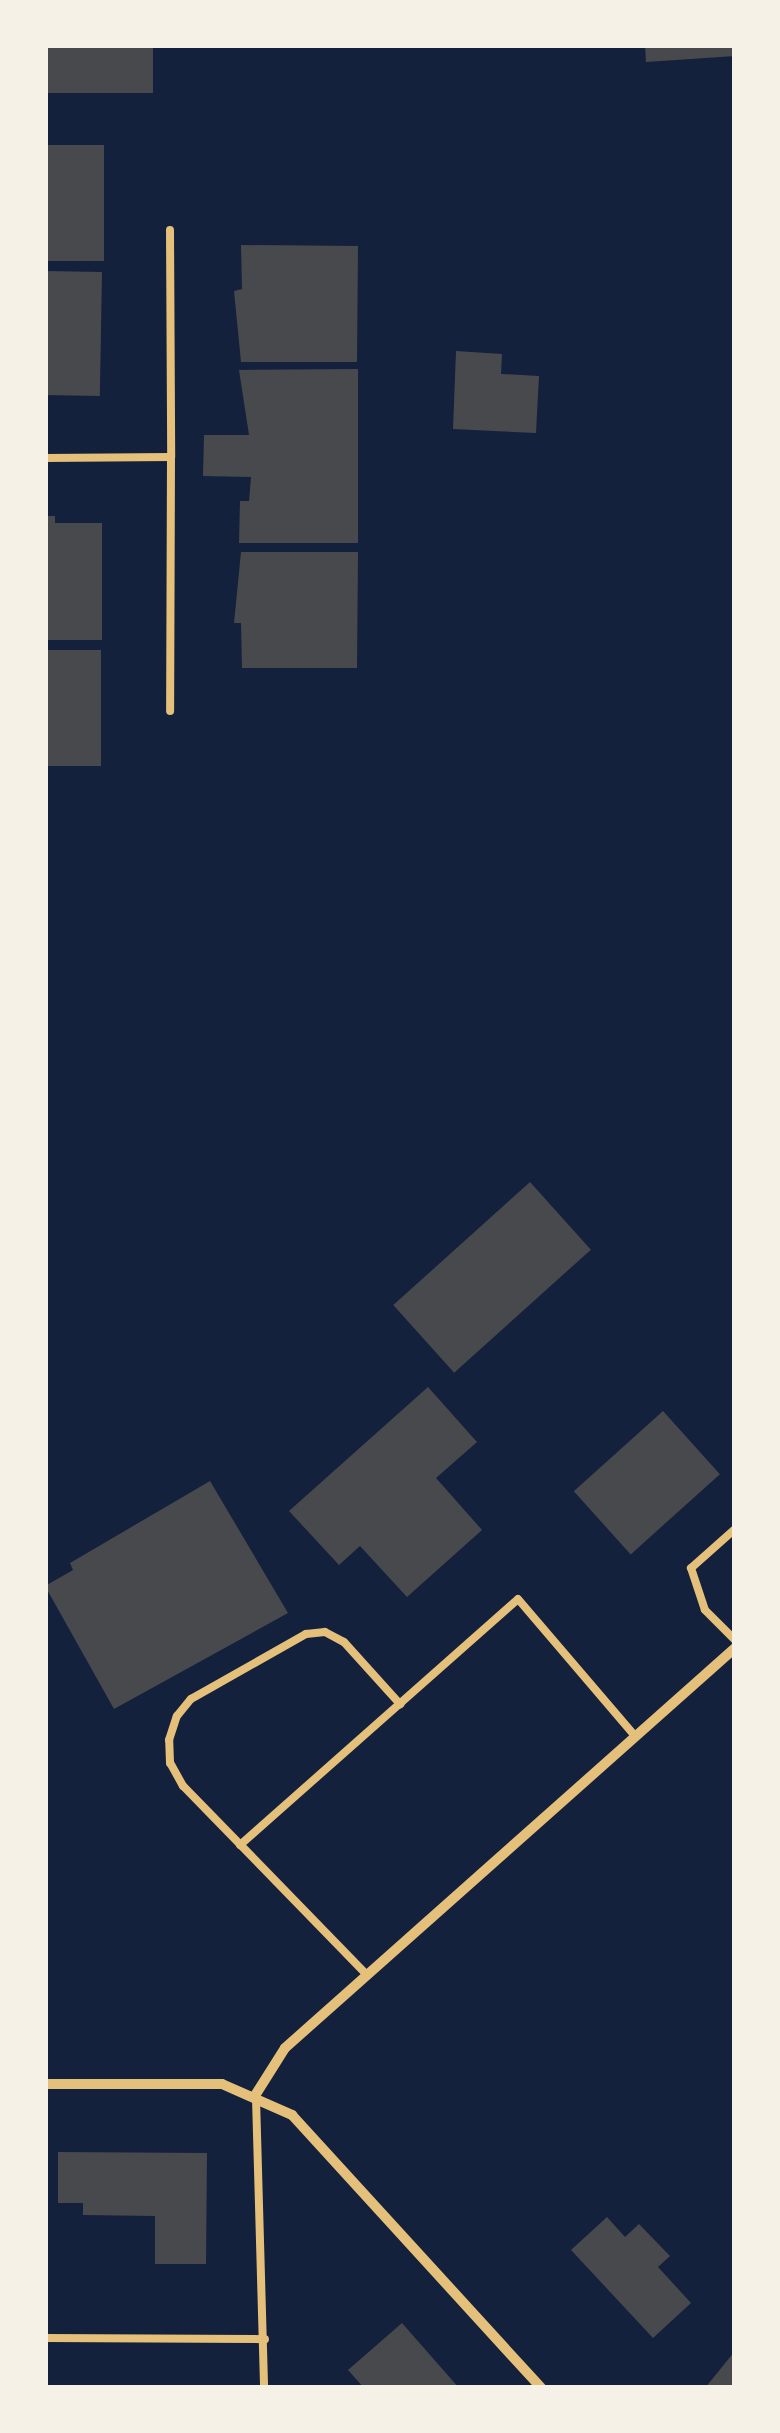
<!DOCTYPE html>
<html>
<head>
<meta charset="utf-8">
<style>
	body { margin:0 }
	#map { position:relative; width:780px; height:2433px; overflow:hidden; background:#14213d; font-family:"IBM Plex Sans",sans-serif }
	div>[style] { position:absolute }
	.building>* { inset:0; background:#48494c; transform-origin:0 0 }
	.service>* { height:8px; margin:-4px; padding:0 4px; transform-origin:4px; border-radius:4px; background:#e5c07b }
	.minor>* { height:10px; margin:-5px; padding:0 5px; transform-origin:5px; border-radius:5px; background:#e5c07b }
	span { translate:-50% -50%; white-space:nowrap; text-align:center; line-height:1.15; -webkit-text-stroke:8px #f6f1e7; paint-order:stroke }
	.frame { position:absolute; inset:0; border:48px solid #f6f1e7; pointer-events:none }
</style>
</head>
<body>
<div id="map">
	<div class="building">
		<i style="left:45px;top:45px;width:108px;height:48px"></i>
		<i style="clip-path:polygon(645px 45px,735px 45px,735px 56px,646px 62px)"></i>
		<i style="left:45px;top:145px;width:59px;height:116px"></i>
		<i style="clip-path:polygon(241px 245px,358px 246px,357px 362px,241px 362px,234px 291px,242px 289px)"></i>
		<i style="left:45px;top:271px;width:57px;height:124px;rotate:1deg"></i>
		<i style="clip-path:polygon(456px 351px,502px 354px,501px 374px,539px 376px,536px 433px,453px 429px)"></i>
		<i style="clip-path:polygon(358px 369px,358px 543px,239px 543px,240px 501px,249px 501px,251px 477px,203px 476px,204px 435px,249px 435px,239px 370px)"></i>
		<i style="clip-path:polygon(45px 516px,55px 516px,55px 523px,102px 523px,102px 640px,45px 640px)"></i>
		<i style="clip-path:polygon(241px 552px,358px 552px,357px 668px,242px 668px,241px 623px,234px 623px)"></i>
		<i style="left:45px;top:650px;width:56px;height:116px"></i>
		<i style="left:530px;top:1182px;width:91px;height:184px;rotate:48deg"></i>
		<i style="clip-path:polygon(428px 1387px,477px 1442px,436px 1478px,482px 1530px,407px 1597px,360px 1546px,339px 1565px,289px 1511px)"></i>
		<i style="left:663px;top:1411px;width:85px;height:120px;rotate:48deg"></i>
		<i style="clip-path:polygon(210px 1481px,288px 1613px,114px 1709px,45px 1586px,73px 1570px,70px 1563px)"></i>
		<i style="clip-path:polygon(58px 2152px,207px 2153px,206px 2264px,155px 2264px,155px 2216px,83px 2215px,83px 2203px,58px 2203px)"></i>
		<i style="clip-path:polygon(607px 2217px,625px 2237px,639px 2224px,670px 2256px,658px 2267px,691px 2303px,653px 2338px,571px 2250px)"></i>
		<i style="clip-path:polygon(402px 2323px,459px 2388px,364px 2388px,348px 2370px)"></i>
		<i style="clip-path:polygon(735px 2351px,735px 2388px,705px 2388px)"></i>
	</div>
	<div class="service">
		<i style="left:170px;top:230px;width:227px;rotate:89.7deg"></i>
		<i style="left:45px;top:458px;width:126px;rotate:-0.5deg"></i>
		<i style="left:171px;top:457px;width:254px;rotate:90.2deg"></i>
		<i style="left:735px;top:1529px;width:59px;rotate:138.4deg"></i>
		<i style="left:691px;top:1568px;width:44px;rotate:71.6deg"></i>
		<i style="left:705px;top:1610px;width:42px;rotate:45deg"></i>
		<i style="left:240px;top:1845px;width:371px;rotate:-41.5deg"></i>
		<i style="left:518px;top:1599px;width:180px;rotate:49.5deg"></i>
		<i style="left:367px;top:1975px;width:264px;rotate:-134.2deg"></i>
		<i style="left:183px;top:1786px;width:26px;rotate:-119deg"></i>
		<i style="left:170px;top:1763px;width:23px;rotate:-92deg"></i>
		<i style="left:169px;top:1740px;width:25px;rotate:-72deg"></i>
		<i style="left:177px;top:1716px;width:22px;rotate:-51deg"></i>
		<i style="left:191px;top:1699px;width:132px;rotate:-29.5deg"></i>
		<i style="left:306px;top:1634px;width:19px;rotate:-6deg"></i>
		<i style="left:325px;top:1632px;width:21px;rotate:28deg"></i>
		<i style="left:344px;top:1642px;width:84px;rotate:47.9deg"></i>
		<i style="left:256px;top:2098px;width:290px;rotate:88.4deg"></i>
		<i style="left:45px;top:2338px;width:220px;rotate:0.3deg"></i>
	</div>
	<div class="minor">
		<i style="left:45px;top:2084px;width:177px"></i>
		<i style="left:222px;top:2084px;width:77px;rotate:23.9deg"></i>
		<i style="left:292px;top:2115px;width:369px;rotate:47.6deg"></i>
		<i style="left:256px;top:2094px;width:54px;rotate:-57.8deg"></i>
		<i style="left:285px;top:2048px;width:602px;rotate:-41.63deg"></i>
	</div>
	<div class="frame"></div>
</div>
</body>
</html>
